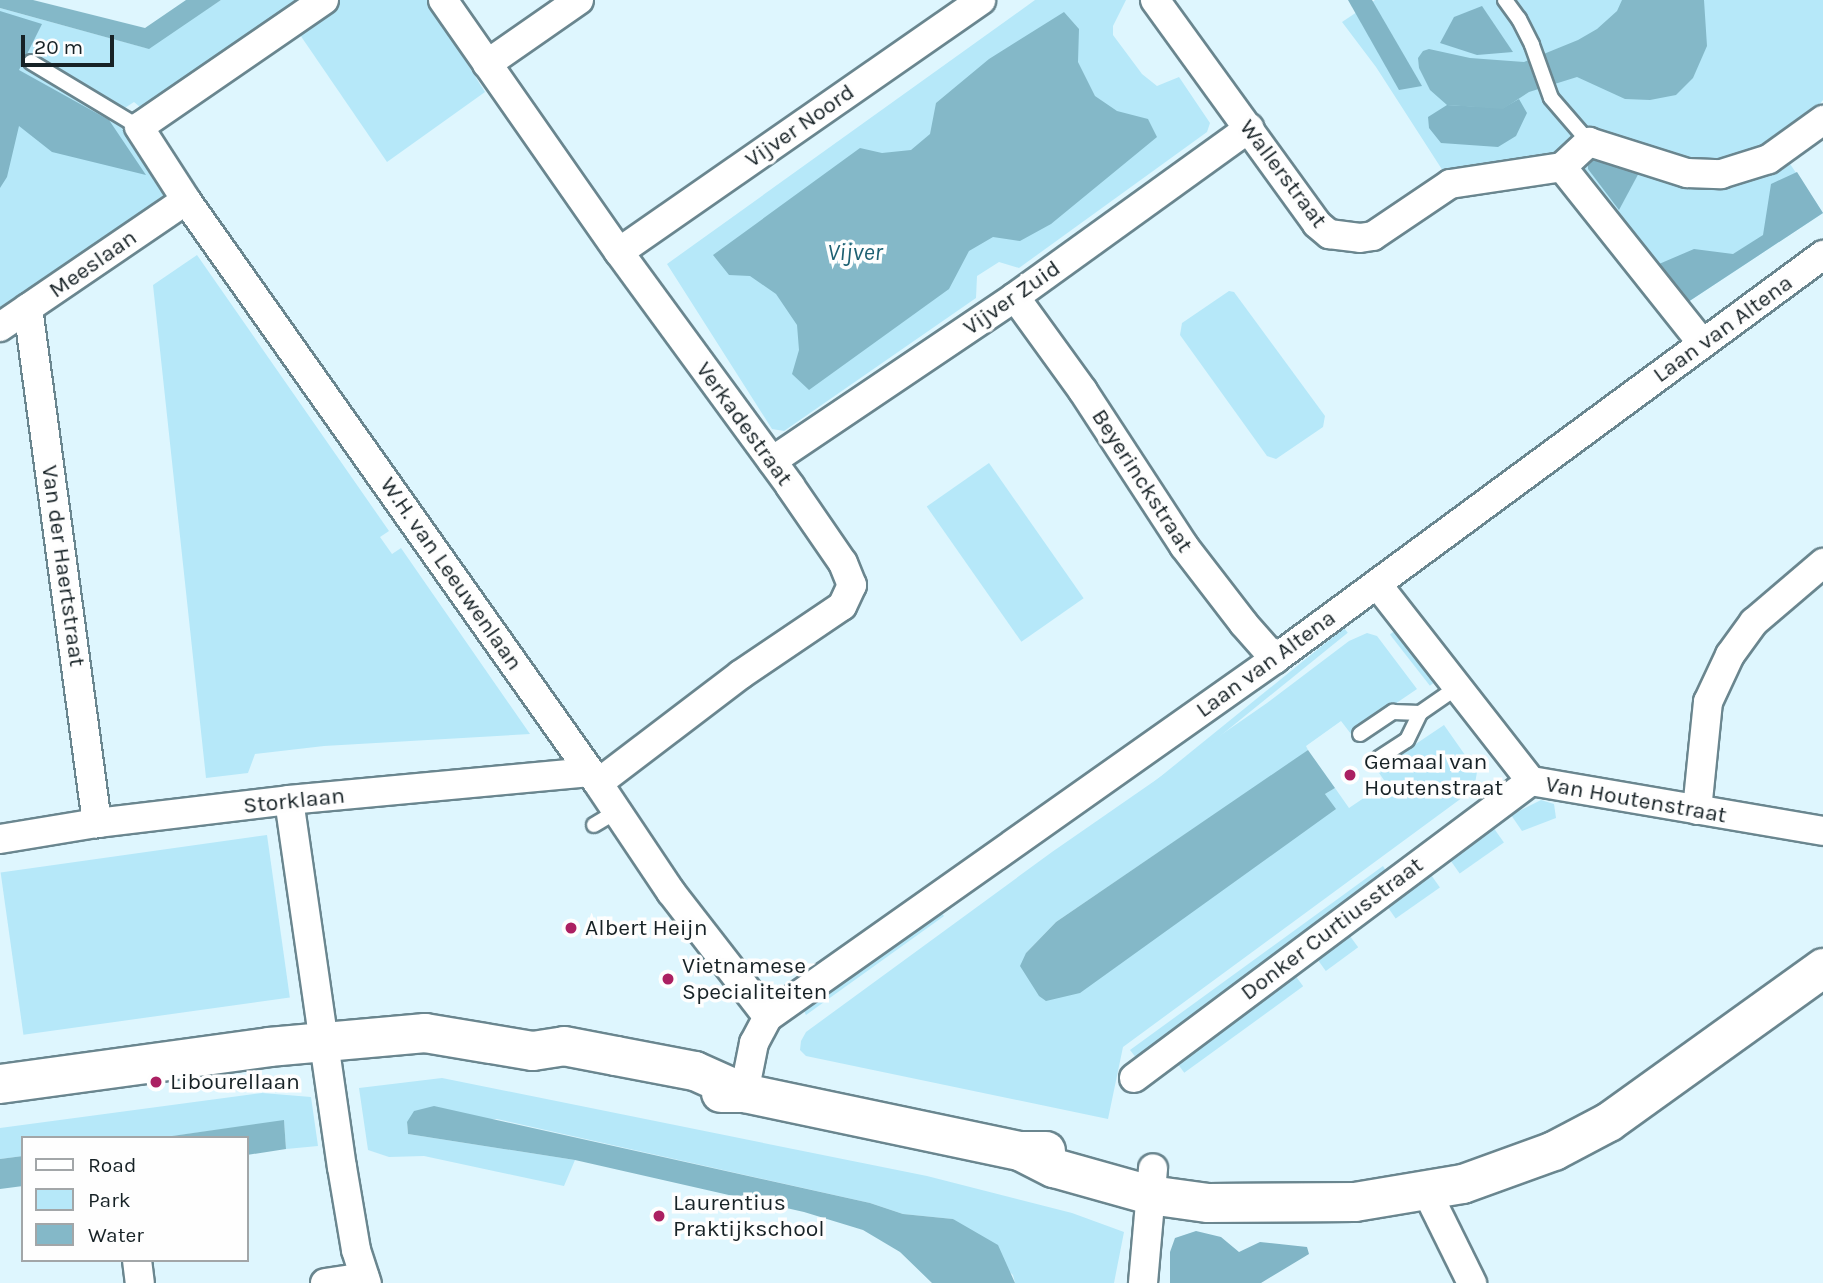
<!DOCTYPE html>
<html>
<head>
<meta charset="utf-8">
<style>
	body { margin:0 }
	#map { position:relative; width:1823px; height:1283px; overflow:hidden; background:#def6fe; font-family:Karla,sans-serif }
	div>[style] { position:absolute }
	.green>* { inset:0; background:#b6e8f9; transform-origin:0 0 }
	.forest>* { inset:0; background:#81b5c6 }
	.water>* { inset:0; background:#84b8c8 }
	.roads { filter:drop-shadow(2px 0 #6a868f) drop-shadow(-2px 0 #6a868f) drop-shadow(0 2px #6a868f) drop-shadow(0 -2px #6a868f) }
	.service>* { height:14px; margin:-7px; padding:0 7px; transform-origin:7px; border-radius:7px; background:#fff }
	.minor>* { height:28px; margin:-14px; padding:0 14px; transform-origin:14px; border-radius:14px; background:#fff }
	.secondary>* { height:38px; margin:-19px; padding:0 19px; transform-origin:19px; border-radius:19px; background:#fff }
	.dots>* { width:19px; height:19px; translate:-50% -50%; box-sizing:border-box; border:4px solid #fefefe; border-radius:50% }
	span { translate:-50% -50%; white-space:nowrap; text-align:center; line-height:1.15; -webkit-text-stroke:7px #fefefe; paint-order:stroke }
	.street-label { font-size:23px; color:#172226 }
	.poi-label { font-size:23px; color:#172226 }
	.left { translate:0 -50%; text-align:left }
	.water-label { font-size:24px; color:#1d6072; font-style:italic }
	.legend { position:absolute; left:21px; top:1136px; width:228px; height:126px; box-sizing:border-box; background:#fefefe; border:2px solid #a2a6a8; margin:0; padding:9px 12px; list-style:none; font-size:21px; color:#172226 }
	.legend li { display:flex; align-items:center; gap:14px; height:35px }
	.legend b { width:35px; border:2px solid #a2a6a8 }
	.scale { position:absolute; left:21px; top:35px; width:93px; height:32px; box-sizing:border-box; border:4px solid #172226; border-top:0; padding-left:9px; font-size:21px; line-height:24px; white-space:nowrap; color:#172226; -webkit-text-stroke:5px #fefefe; paint-order:stroke }
</style>
</head>
<body>
<div id="map">
	<div class="green">
		<i style="clip-path:polygon(221px 0,308px 0,146px 112px,134px 102px,114px 115px,164px 195px,0 316px,0 8px,146px 48px)"></i>
		<i style="clip-path:polygon(340px 0,427px 0,485px 92px,387px 162px,296px 29px)"></i>
		<i style="clip-path:polygon(1035px 0,1126px 0,1113px 26px,1113px 35px,1142px 74px,1157px 86px,1179px 77px,1210px 123px,1207px 132px,1019px 268px,999px 262px,977px 276px,976px 298px,784px 431px,772px 429px,667px 264px)"></i>
		<i style="clip-path:polygon(1375px 0,1823px 0,1823px 100px,1812px 114px,1774px 140px,1823px 213px,1688px 302px,1562px 167px,1443px 171px,1376px 67px,1342px 22px)"></i>
		<i style="clip-path:polygon(197px 255px,389px 531px,380px 537px,392px 554px,401px 548px,530px 734px,324px 746px,255px 754px,248px 773px,206px 778px,153px 285px)"></i>
		<i style="clip-path:polygon(1229px 291px,1234px 292px,1325px 416px,1323px 427px,1276px 459px,1267px 456px,1180px 335px,1182px 323px)"></i>
		<i style="left:989px;top:463px;width:165px;height:76px;rotate:55deg"></i>
		<i style="left:1344px;top:628px;width:6px;height:480px;rotate:51deg"></i>
		<i style="left:1397px;top:629px;width:65px;height:9px;rotate:52deg"></i>
		<i style="clip-path:polygon(1367px 633px,1377px 636px,1417px 689px,1351px 734px,1341px 721px,1306px 746px,1308px 750px,1299px 757px,1056px 922px,1026px 953px,1335px 809px,1325px 794px,1335px 788px,1349px 808px,1386px 783px,1377px 770px,1444px 725px,1477px 772px,1474px 789px,1123px 1047px,1108px 1119px,806px 1056px,800px 1050px,801px 1041px,806px 1032px,1052px 852px,1267px 703px,1349px 641px)"></i>
		<i style="clip-path:polygon(1541px 800px,1554px 804px,1556px 818px,1522px 831px,1511px 815px)"></i>
		<i style="left:1493px;top:827px;width:19px;height:54px;rotate:55deg"></i>
		<i style="left:267px;top:835px;width:164px;height:269px;rotate:82deg"></i>
		<i style="clip-path:polygon(1383px 866px,1388px 874px,1137px 1059px,1130px 1050px)"></i>
		<i style="left:1429px;top:872px;width:19px;height:54px;rotate:55deg"></i>
		<i style="clip-path:polygon(940px 911px,944px 916px,806px 1015px,804px 1011px)"></i>
		<i style="left:1347px;top:932px;width:19px;height:40px;rotate:54deg"></i>
		<i style="left:1292px;top:971px;width:19px;height:147px;rotate:54deg"></i>
		<i style="clip-path:polygon(442px 1078px,927px 1176px,1072px 1213px,1124px 1232px,1114px 1283px,1015px 1283px,1013px 1275px,953px 1219px,903px 1214px,870px 1203px,497px 1119px,407px 1122px,408px 1134px,575px 1160px,564px 1186px,424px 1156px,389px 1157px,368px 1150px,359px 1088px)"></i>
		<i style="clip-path:polygon(262px 1093px,311px 1097px,318px 1146px,286px 1149px,284px 1121px,158px 1138px,23px 1138px,23px 1156px,0 1159px,0 1128px)"></i>
	</div>
	<div class="forest">
		<i style="clip-path:polygon(1348px 0,1372px 0,1422px 86px,1399px 90px)"></i>
		<i style="clip-path:polygon(1482px 6px,1513px 52px,1477px 55px,1440px 43px,1454px 17px)"></i>
		<i style="clip-path:polygon(0 11px,42px 24px,19px 70px,109px 120px,146px 175px,52px 152px,19px 126px,7px 177px,0 188px)"></i>
		<i style="clip-path:polygon(1519px 99px,1527px 113px,1516px 136px,1498px 147px,1441px 143px,1429px 128px,1428px 117px,1447px 105px,1503px 108px)"></i>
		<i style="clip-path:polygon(1598px 158px,1641px 169px,1619px 210px,1588px 169px,1588px 160px)"></i>
		<i style="clip-path:polygon(1797px 172px,1823px 213px,1688px 302px,1659px 264px,1694px 249px,1733px 254px,1763px 235px,1771px 184px)"></i>
		<i style="clip-path:polygon(1196px 1231px,1221px 1237px,1239px 1252px,1260px 1242px,1307px 1247px,1309px 1254px,1261px 1283px,1170px 1283px,1170px 1252px,1175px 1238px)"></i>
	</div>
	<div class="water">
		<i style="clip-path:polygon(0 0,33px 0,145px 28px,186px 0,221px 0,149px 49px,0 8px)"></i>
		<i style="clip-path:polygon(1622px 0,1704px 0,1707px 46px,1693px 78px,1676px 95px,1650px 100px,1625px 99px,1577px 77px,1529px 92px,1503px 109px,1447px 105px,1430px 90px,1419px 68px,1418px 58px,1423px 51px,1429px 49px,1470px 58px,1524px 62px,1578px 40px,1597px 29px,1617px 11px)"></i>
		<i style="clip-path:polygon(1064px 12px,1079px 29px,1078px 62px,1095px 96px,1117px 111px,1148px 119px,1157px 137px,1051px 224px,1020px 241px,993px 237px,969px 251px,949px 289px,809px 390px,792px 374px,799px 350px,797px 325px,776px 294px,750px 276px,729px 275px,713px 255px,860px 148px,882px 153px,911px 150px,930px 134px,936px 103px,989px 59px)"></i>
		<i style="clip-path:polygon(1308px 750px,1335px 788px,1325px 794px,1336px 809px,1080px 993px,1046px 1001px,1039px 996px,1020px 966px,1026px 953px,1056px 922px)"></i>
		<i style="clip-path:polygon(434px 1106px,870px 1203px,903px 1214px,953px 1219px,998px 1245px,1015px 1283px,932px 1283px,900px 1252px,863px 1230px,804px 1212px,575px 1160px,408px 1134px,407px 1122px,414px 1111px)"></i>
		<i style="clip-path:polygon(284px 1120px,286px 1149px,247px 1155px,247px 1138px,158px 1138px)"></i>
		<i style="clip-path:polygon(23px 1156px,23px 1186px,0 1189px,0 1159px)"></i>
	</div>
	<div class="roads">
		<div class="service">
			<i style="left:1505px;top:0;width:24px;rotate:54deg"></i>
			<i style="left:1519px;top:19px;width:29px;rotate:63deg"></i>
			<i style="left:1532px;top:45px;width:56px;rotate:70.3deg"></i>
			<i style="left:1551px;top:98px;width:58px;rotate:49.2deg"></i>
			<i style="left:31px;top:62px;width:126px;rotate:31deg"></i>
			<i style="left:1360px;top:734px;width:40px;rotate:-34deg"></i>
			<i style="left:1393px;top:712px;width:27px;rotate:2deg"></i>
			<i style="left:1420px;top:713px;width:47px;rotate:-34.7deg"></i>
			<i style="left:1379px;top:758px;width:33px;rotate:-33deg"></i>
			<i style="left:1407px;top:740px;width:30px;rotate:-64deg"></i>
			<i style="left:594px;top:825px;width:27px;rotate:-31deg"></i>
		</div>
		<div class="minor">
			<i style="left:324px;top:0;width:224px;rotate:145.5deg"></i>
			<i style="left:139px;top:127px;width:87px;rotate:57.2deg"></i>
			<i style="left:186px;top:200px;width:714px;rotate:54.75deg"></i>
			<i style="left:598px;top:783px;width:131px;rotate:56.2deg"></i>
			<i style="left:671px;top:892px;width:158px;rotate:52.2deg"></i>
			<i style="left:443px;top:0;width:307px;rotate:55.1deg"></i>
			<i style="left:619px;top:252px;width:290px;rotate:53.8deg"></i>
			<i style="left:790px;top:486px;width:93px;rotate:55.5deg"></i>
			<i style="left:843px;top:563px;width:24px;rotate:68deg"></i>
			<i style="left:852px;top:585px;width:23px;rotate:115deg"></i>
			<i style="left:842px;top:606px;width:123px;rotate:145.9deg"></i>
			<i style="left:740px;top:675px;width:178px;rotate:142.7deg"></i>
			<i style="left:1155px;top:0;width:276px;rotate:54.1deg"></i>
			<i style="left:1317px;top:224px;width:16px;rotate:40deg"></i>
			<i style="left:1329px;top:234px;width:31px;rotate:7deg"></i>
			<i style="left:1360px;top:238px;width:13px;rotate:-9deg"></i>
			<i style="left:1373px;top:236px;width:93px;rotate:-34deg"></i>
			<i style="left:1450px;top:184px;width:113px;rotate:-8.6deg"></i>
			<i style="left:487px;top:64px;width:112px;rotate:-34.8deg"></i>
			<i style="left:1562px;top:167px;width:37px;rotate:-43deg"></i>
			<i style="left:1589px;top:142px;width:103px;rotate:17.6deg"></i>
			<i style="left:1687px;top:173px;width:34px;rotate:2deg"></i>
			<i style="left:1721px;top:174px;width:50px;rotate:-17.4deg"></i>
			<i style="left:1769px;top:159px;width:67px;rotate:-35.8deg"></i>
			<i style="left:1562px;top:167px;width:225px;rotate:51.5deg"></i>
			<i style="left:619px;top:252px;width:441px;rotate:-34.8deg"></i>
			<i style="left:1015px;top:297px;width:116px;rotate:54.1deg"></i>
			<i style="left:1083px;top:391px;width:185px;rotate:56.9deg"></i>
			<i style="left:1184px;top:546px;width:98px;rotate:52.4deg"></i>
			<i style="left:1244px;top:624px;width:47px;rotate:48.5deg"></i>
			<i style="left:28px;top:308px;width:520px;rotate:82.37deg"></i>
			<i style="left:0;top:327px;width:225px;rotate:-34.3deg"></i>
			<i style="left:772px;top:461px;width:293px;rotate:-34deg"></i>
			<i style="left:1015px;top:297px;width:289px;rotate:-35.8deg"></i>
			<i style="left:1377px;top:584px;width:250px;rotate:52deg"></i>
			<i style="left:1531px;top:781px;width:296px;rotate:9.7deg"></i>
			<i style="left:289px;top:800px;width:371px;rotate:81.8deg"></i>
			<i style="left:342px;top:1167px;width:84px;rotate:80.4deg"></i>
			<i style="left:356px;top:1250px;width:35px;rotate:72deg"></i>
			<i style="left:1697px;top:810px;width:109px;rotate:-84.2deg"></i>
			<i style="left:1708px;top:702px;width:52px;rotate:-64.9deg"></i>
			<i style="left:1730px;top:655px;width:41px;rotate:-54deg"></i>
			<i style="left:1754px;top:622px;width:91px;rotate:-40.5deg"></i>
			<i style="left:0;top:839px;width:98px;rotate:-9.4deg"></i>
			<i style="left:97px;top:823px;width:193px;rotate:-6.8deg"></i>
			<i style="left:289px;top:800px;width:302px;rotate:-5.3deg"></i>
			<i style="left:1134px;top:1078px;width:496px;rotate:-36.8deg"></i>
			<i style="left:744px;top:1093px;width:51px;rotate:-78.7deg"></i>
			<i style="left:754px;top:1043px;width:30px;rotate:-62deg"></i>
			<i style="left:768px;top:1017px;width:621px;rotate:-35.23deg"></i>
			<i style="left:1275px;top:659px;width:681px;rotate:-36.4deg"></i>
			<i style="left:1427px;top:1192px;width:102px;rotate:63.7deg"></i>
			<i style="left:137px;top:1260px;width:23px;rotate:83deg"></i>
			<i style="left:325px;top:1283px;width:40px;rotate:-8.5deg"></i>
			<i style="left:1143px;top:1283px;width:115px;rotate:-85deg"></i>
		</div>
		<div class="secondary">
			<i style="left:0;top:1084px;width:272px;rotate:-7.8deg"></i>
			<i style="left:269px;top:1047px;width:157px;rotate:-5.1deg"></i>
			<i style="left:425px;top:1033px;width:109px;rotate:9.5deg"></i>
			<i style="left:533px;top:1051px;width:31px;rotate:-9deg"></i>
			<i style="left:564px;top:1046px;width:53px;rotate:10.9deg"></i>
			<i style="left:616px;top:1056px;width:80px;rotate:10.8deg"></i>
			<i style="left:695px;top:1071px;width:54px;rotate:24.2deg"></i>
			<i style="left:721px;top:1093px;width:23px"></i>
			<i style="left:744px;top:1093px;width:282px;rotate:11.9deg"></i>
			<i style="left:1020px;top:1151px;width:26px"></i>
			<i style="left:1020px;top:1151px;width:38px;rotate:27deg"></i>
			<i style="left:1054px;top:1168px;width:100px;rotate:15.7deg"></i>
			<i style="left:1150px;top:1195px;width:59px;rotate:7.9deg"></i>
			<i style="left:1208px;top:1203px;width:147px;rotate:-0.4deg"></i>
			<i style="left:1355px;top:1202px;width:109px;rotate:-9.5deg"></i>
			<i style="left:1463px;top:1184px;width:97px;rotate:-19.9deg"></i>
			<i style="left:1554px;top:1151px;width:62px;rotate:-27.8deg"></i>
			<i style="left:1609px;top:1122px;width:264px;rotate:-35.7deg"></i>
		</div>
	</div>
	<div class="dots">
		<i style="left:1350px;top:775px;background:#ab2062"></i>
		<i style="left:571px;top:928px;background:#ab2062"></i>
		<i style="left:668px;top:979px;background:#ab2062"></i>
		<i style="left:156px;top:1082px;background:#ab2062"></i>
		<i style="left:659px;top:1216px;background:#ab2062"></i>
	</div>
	<div class="street-label">
		<span style="left:800px;top:126px;rotate:-35deg">Vijver Noord</span>
		<span style="left:1283px;top:174px;rotate:53deg">Wallerstraat</span>
		<span style="left:93px;top:264px;rotate:-35deg">Meeslaan</span>
		<span style="left:1012px;top:298px;rotate:-35deg">Vijver Zuid</span>
		<span style="left:1723px;top:329px;rotate:-36deg">Laan van Altena</span>
		<span style="left:744px;top:424px;rotate:54deg">Verkadestraat</span>
		<span style="left:1142px;top:481px;rotate:57deg">Beyerinckstraat</span>
		<span style="left:63px;top:566px;rotate:82deg">Van der Haertstraat</span>
		<span style="left:451px;top:574px;rotate:55deg">W.H. van Leeuwenlaan</span>
		<span style="left:1266px;top:664px;rotate:-36deg">Laan van Altena</span>
		<span style="left:1636px;top:800px;rotate:10deg">Van Houtenstraat</span>
		<span style="left:294px;top:801px;rotate:-6deg">Storklaan</span>
		<span style="left:1332px;top:929px;rotate:-37deg">Donker Curtiusstraat</span>
	</div>
	<div class="poi-label">
		<span class="left" style="left:1364px;top:775px">Gemaal van<br>Houtenstraat</span>
		<span class="left" style="left:585px;top:928px">Albert Heijn</span>
		<span class="left" style="left:682px;top:979px">Vietnamese<br>Specialiteiten</span>
		<span class="left" style="left:170px;top:1082px">Libourellaan</span>
		<span class="left" style="left:673px;top:1216px">Laurentius<br>Praktijkschool</span>
	</div>
	<div class="water-label">
		<span style="left:855px;top:253px">Vijver</span>
	</div>
	<ul class="legend">
	<li><b style="height:9px;background:#fff"></b>Road</li>
	<li><b style="height:19px;background:#b6e8f9"></b>Park</li>
	<li><b style="height:19px;background:#84b8c8"></b>Water</li>
	</ul>
	<div class="scale">20 m</div>
</div>
</body>
</html>
